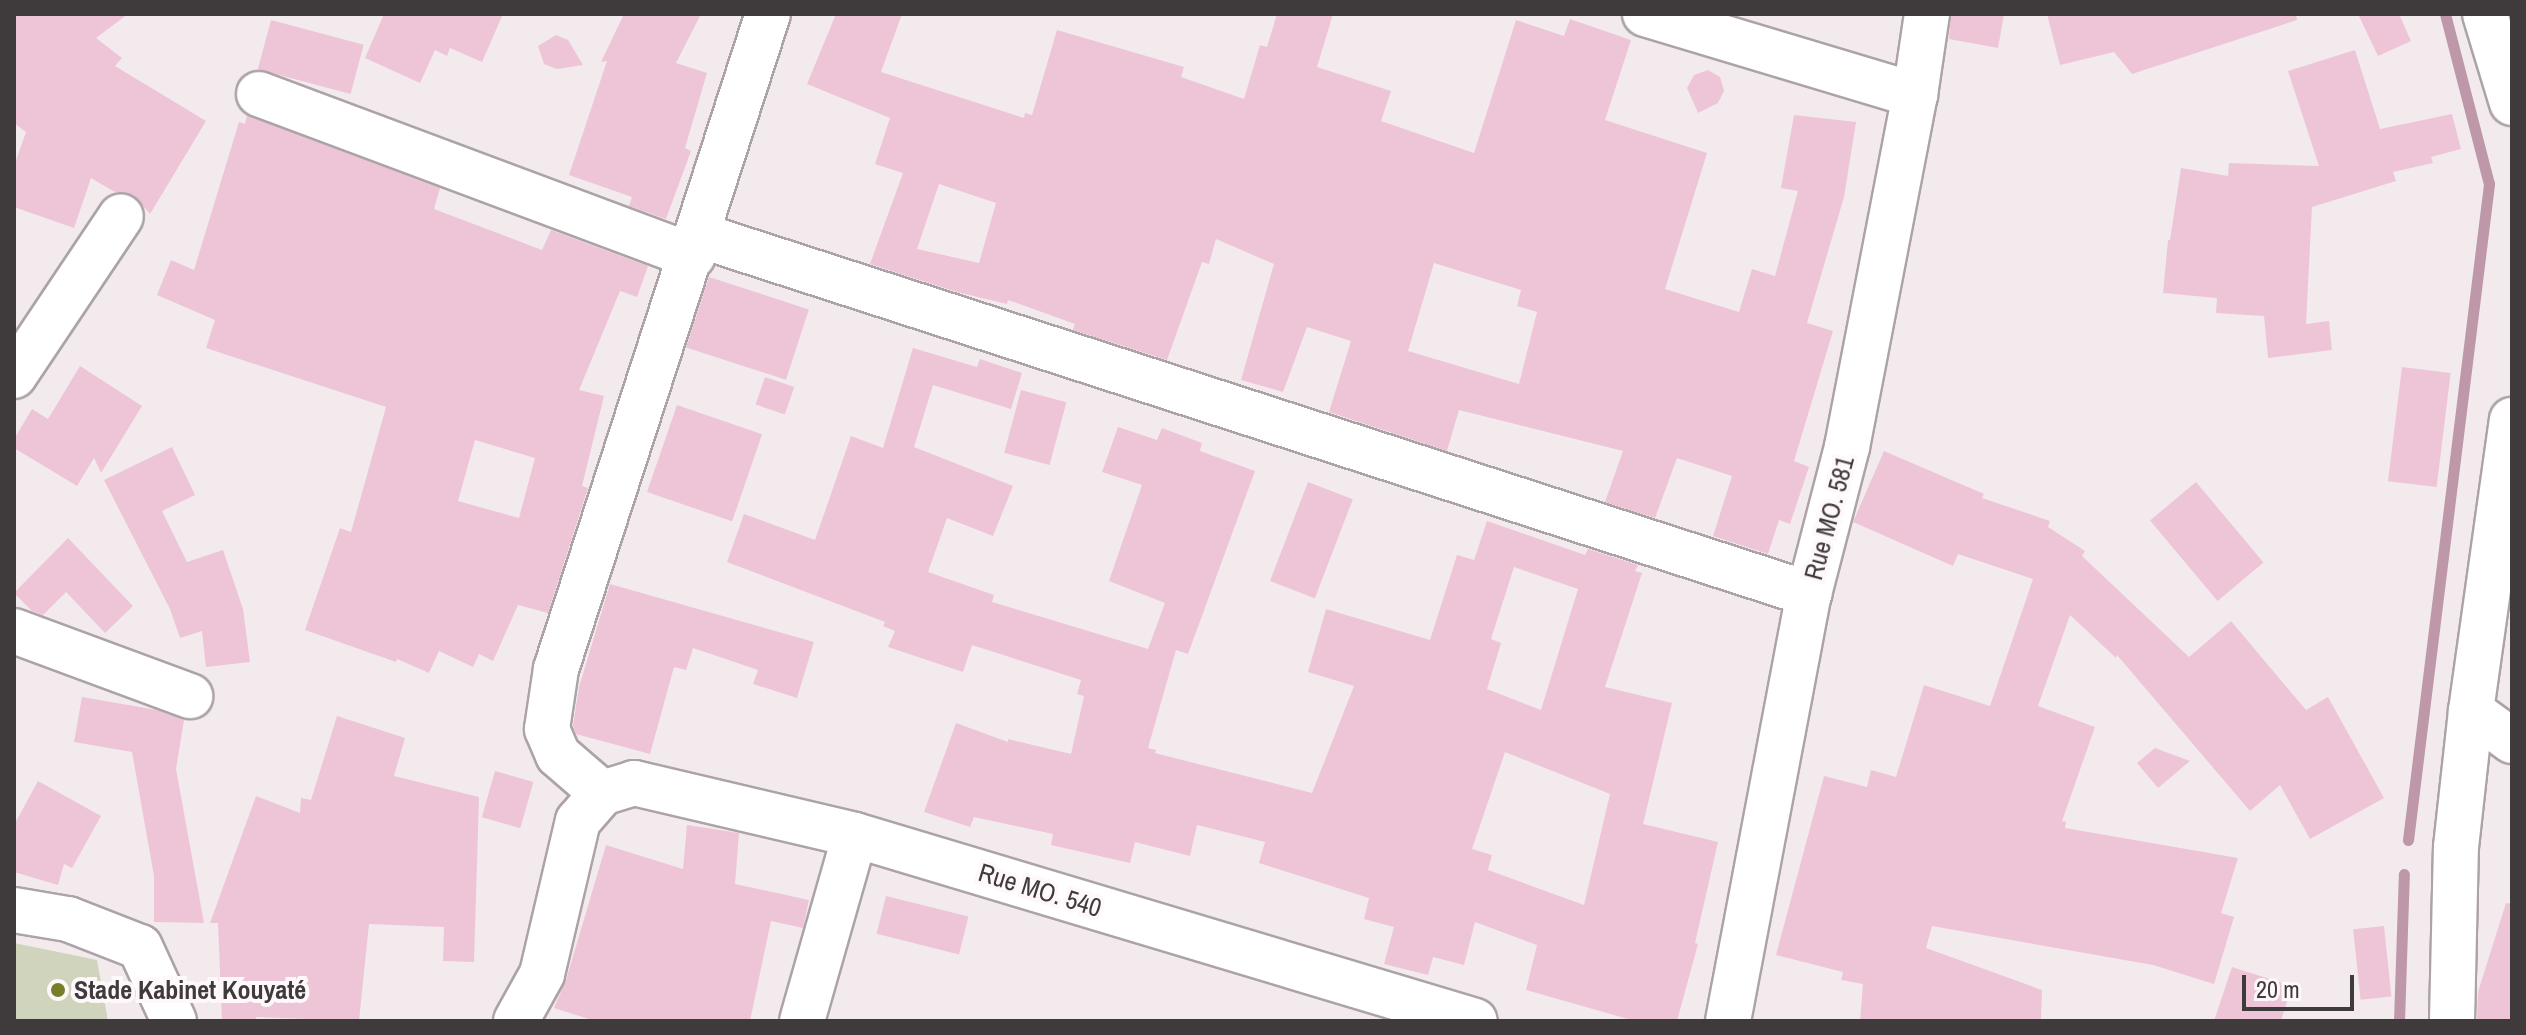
<!DOCTYPE html>
<html>
<head>
<meta charset="utf-8">
<style>
	body { margin:0 }
	#map { position:relative; width:2526px; height:1035px; overflow:hidden; background:#f3eaee; font-family:"Archivo Narrow",sans-serif }
	div>[style] { position:absolute }
	.green>* { inset:0; background:#d0d4bc }
	.stream>* { height:11px; margin:-5.5px; padding:0 5.5px; transform-origin:5.5px; border-radius:5.5px; background:#be97a9 }
	.building>* { inset:0; background:#eec5d7; transform-origin:0 0 }
	.roads { filter:drop-shadow(2px 0 #aca3a7) drop-shadow(-2px 0 #aca3a7) drop-shadow(0 2px #aca3a7) drop-shadow(0 -2px #aca3a7) }
	.minor>* { height:44px; margin:-22px; padding:0 22px; transform-origin:22px; border-radius:22px; background:#fff }
	.dots>* { width:22px; height:22px; translate:-50% -50%; box-sizing:border-box; border:4px solid #fef8fb; border-radius:50% }
	span { translate:-50% -50%; white-space:nowrap; text-align:center; line-height:1.15; -webkit-text-stroke:8px #fef8fb; paint-order:stroke }
	.street-label { font-size:26px; color:#3f3b3c }
	.poi-label { font-size:26px; color:#3f3b3c; font-weight:700 }
	.left { translate:0 -50%; text-align:left }
	.frame { position:absolute; inset:0; border:16px solid #3f3b3c; pointer-events:none }
	.scale { position:absolute; left:2242px; top:975px; width:112px; height:36px; box-sizing:border-box; border:4px solid #3f3b3c; border-top:0; padding-left:10px; font-size:24px; line-height:28px; white-space:nowrap; color:#3f3b3c; -webkit-text-stroke:6px #fef8fb; paint-order:stroke }
</style>
</head>
<body>
<div id="map">
	<div class="green">
		<i style="clip-path:polygon(14px 943px,97px 960px,108px 1021px,14px 1021px)"></i>
	</div>
	<div class="stream">
		<i style="left:2408px;top:840px;width:661px;rotate:-82.96deg"></i>
		<i style="left:2489px;top:184px;width:176px;rotate:-104.5deg"></i>
		<i style="left:2399px;top:1021px;width:147px;rotate:-88.1deg"></i>
	</div>
	<div class="building">
		<i style="clip-path:polygon(14px 14px,128px 14px,96px 38px,122px 58px,115px 66px,206px 121px,150px 214px,134px 195px,115px 192px,91px 178px,74px 228px,14px 207px,14px 166px,26px 132px,14px 123px)"></i>
		<i style="clip-path:polygon(384px 14px,503px 14px,482px 62px,450px 48px,447px 56px,435px 50px,420px 83px,365px 58px)"></i>
		<i style="clip-path:polygon(624px 14px,701px 14px,676px 63px,707px 73px,685px 148px,691px 151px,666px 219px,629px 206px,632px 197px,569px 175px,607px 61px,601px 62px)"></i>
		<i style="clip-path:polygon(evenodd,836px 14px,902px 14px,881px 72px,1024px 118px,1025px 113px,1032px 115px,1057px 30px,1184px 67px,1181px 77px,1244px 99px,1260px 45px,1267px 47px,1277px 14px,1333px 14px,1317px 67px,1391px 91px,1381px 121px,1474px 153px,1516px 20px,1564px 36px,1570px 19px,1631px 40px,1605px 120px,1707px 153px,1665px 289px,1739px 312px,1752px 269px,1775px 276px,1798px 191px,1781px 188px,1794px 115px,1856px 122px,1844px 197px,1807px 323px,1833px 331px,1794px 461px,1809px 467px,1790px 524px,1779px 520px,1768px 554px,1713px 536px,1732px 476px,1677px 458px,1655px 518px,1605px 502px,1623px 451px,1459px 410px,1447px 451px,1329px 412px,1351px 341px,1307px 327px,1283px 392px,1241px 380px,1274px 264px,1216px 239px,1209px 264px,1202px 262px,1167px 360px,1073px 330px,1075px 324px,1008px 300px,1007px 304px,957px 292px,870px 264px,903px 173px,875px 164px,890px 118px,807px 84px,836px 14px,939px 184px,996px 203px,979px 263px,917px 249px,939px 184px,836px 14px,1434px 263px,1521px 290px,1517px 306px,1537px 312px,1519px 384px,1408px 351px,1434px 263px)"></i>
		<i style="clip-path:polygon(1951px 14px,2004px 14px,1998px 48px,1949px 39px)"></i>
		<i style="clip-path:polygon(2047px 14px,2296px 14px,2297px 20px,2132px 74px,2114px 52px,2060px 65px)"></i>
		<i style="clip-path:polygon(2358px 14px,2399px 14px,2411px 41px,2378px 56px)"></i>
		<i style="left:271px;top:20px;width:96px;height:51px;rotate:15deg"></i>
		<i style="clip-path:polygon(556px 35px,568px 40px,583px 65px,557px 69px,544px 64px,538px 46px)"></i>
		<i style="clip-path:polygon(2355px 50px,2380px 129px,2452px 114px,2461px 149px,2431px 157px,2433px 163px,2393px 172px,2396px 181px,2312px 207px,2306px 324px,2329px 321px,2332px 350px,2268px 358px,2264px 316px,2216px 313px,2217px 298px,2163px 293px,2168px 240px,2170px 240px,2181px 168px,2228px 176px,2229px 163px,2319px 166px,2288px 71px)"></i>
		<i style="clip-path:polygon(1708px 70px,1720px 77px,1724px 91px,1718px 103px,1698px 113px,1687px 88px,1694px 75px)"></i>
		<i style="clip-path:polygon(evenodd,247px 115px,440px 188px,434px 209px,542px 250px,551px 230px,648px 266px,637px 297px,620px 291px,579px 390px,604px 396px,582px 486px,588px 488px,548px 613px,518px 605px,493px 661px,479px 654px,473px 667px,439px 651px,429px 673px,397px 659px,396px 662px,305px 630px,340px 528px,351px 532px,386px 407px,206px 348px,215px 320px,157px 295px,171px 260px,194px 270px,239px 122px,245px 124px,247px 115px,475px 440px,535px 458px,519px 518px,458px 501px,475px 440px)"></i>
		<i style="left:709px;top:277px;width:105px;height:74px;rotate:18deg"></i>
		<i style="clip-path:polygon(evenodd,913px 348px,977px 367px,980px 359px,1022px 373px,1011px 409px,933px 385px,914px 447px,1013px 486px,993px 536px,947px 518px,928px 572px,994px 595px,992px 602px,1148px 649px,1165px 603px,1109px 581px,1142px 485px,1102px 472px,1118px 427px,1157px 440px,1162px 428px,1202px 443px,1200px 451px,1255px 471px,1188px 654px,1176px 650px,1148px 748px,1156px 750px,1155px 753px,1312px 793px,1354px 686px,1308px 672px,1326px 609px,1430px 640px,1457px 555px,1474px 560px,1487px 521px,1585px 555px,1588px 549px,1638px 565px,1635px 571px,1642px 573px,1605px 687px,1672px 703px,1643px 824px,1718px 842px,1695px 943px,1698px 944px,1677px 1021px,1635px 1021px,1526px 990px,1537px 945px,1475px 922px,1464px 965px,1433px 957px,1428px 975px,1384px 964px,1394px 927px,1364px 919px,1369px 898px,1259px 863px,1265px 842px,1197px 825px,1190px 856px,1135px 842px,1130px 863px,1051px 845px,1053px 834px,974px 817px,970px 827px,924px 812px,956px 723px,1008px 742px,1008px 739px,1071px 754px,1084px 696px,1077px 694px,1081px 680px,972px 645px,963px 672px,888px 647px,895px 631px,883px 626px,885px 622px,727px 562px,744px 514px,815px 540px,851px 436px,883px 448px,913px 348px,1514px 567px,1578px 589px,1541px 710px,1487px 689px,1501px 643px,1491px 639px,1514px 567px,913px 348px,1505px 752px,1610px 794px,1584px 905px,1488px 870px,1492px 855px,1472px 849px,1505px 752px)"></i>
		<i style="clip-path:polygon(80px 366px,142px 406px,101px 473px,94px 458px,77px 486px,14px 448px,14px 439px,32px 409px,48px 419px)"></i>
		<i style="left:2402px;top:367px;width:49px;height:115px;rotate:7deg"></i>
		<i style="left:765px;top:377px;width:31px;height:29px;rotate:19deg"></i>
		<i style="left:1021px;top:390px;width:47px;height:65px;rotate:15deg"></i>
		<i style="left:677px;top:405px;width:90px;height:92px;rotate:19deg"></i>
		<i style="clip-path:polygon(172px 447px,195px 495px,162px 511px,187px 562px,223px 550px,243px 609px,250px 662px,206px 667px,202px 631px,180px 638px,170px 609px,104px 480px)"></i>
		<i style="clip-path:polygon(1884px 451px,1984px 494px,1982px 498px,2050px 521px,2048px 527px,2085px 551px,2082px 556px,2189px 657px,2231px 621px,2306px 710px,2328px 697px,2384px 798px,2310px 839px,2280px 785px,2250px 811px,2117px 655px,2116px 658px,2070px 615px,2038px 706px,2095px 727px,2062px 821px,2066px 822px,2065px 828px,2238px 858px,2221px 913px,2234px 917px,2214px 984px,2153px 965px,1932px 926px,1926px 948px,2042px 990px,2041px 1021px,1860px 1021px,1863px 984px,1841px 980px,1843px 972px,1776px 955px,1824px 776px,1867px 787px,1871px 770px,1896px 777px,1924px 685px,1990px 706px,2033px 579px,1958px 554px,1953px 566px,1853px 522px)"></i>
		<i style="left:1308px;top:482px;width:48px;height:106px;rotate:21deg"></i>
		<i style="left:2196px;top:482px;width:105px;height:60px;rotate:50deg"></i>
		<i style="clip-path:polygon(68px 538px,133px 606px,105px 633px,66px 592px,43px 615px,32px 611px,14px 593px)"></i>
		<i style="clip-path:polygon(610px 584px,814px 642px,797px 698px,753px 684px,758px 670px,693px 648px,686px 670px,674px 667px,650px 754px,576px 734px,573px 726px,579px 687px)"></i>
		<i style="clip-path:polygon(82px 697px,157px 710px,184px 720px,176px 769px,204px 923px,154px 922px,154px 876px,132px 752px,74px 742px)"></i>
		<i style="clip-path:polygon(337px 716px,405px 738px,394px 776px,479px 797px,474px 962px,443px 961px,444px 927px,369px 924px,359px 1021px,256px 1017px,256px 1021px,222px 1021px,218px 923px,210px 923px,256px 796px,300px 813px,301px 798px,311px 800px)"></i>
		<i style="clip-path:polygon(2155px 748px,2190px 761px,2158px 788px,2137px 763px)"></i>
		<i style="left:495px;top:771px;width:40px;height:48px;rotate:16deg"></i>
		<i style="clip-path:polygon(38px 781px,101px 816px,72px 868px,64px 864px,58px 885px,14px 872px,14px 825px)"></i>
		<i style="clip-path:polygon(687px 825px,739px 833px,735px 884px,809px 900px,803px 928px,771px 921px,750px 1021px,595px 1021px,554px 1008px,566px 980px,606px 845px,683px 869px)"></i>
		<i style="left:886px;top:896px;width:85px;height:39px;rotate:14deg"></i>
		<i style="clip-path:polygon(2506px 903px,2512px 904px,2512px 1021px,2477px 1021px,2478px 992px)"></i>
		<i style="left:2384px;top:926px;width:71px;height:31px;rotate:84deg"></i>
		<i style="clip-path:polygon(2232px 967px,2292px 986px,2281px 1021px,2214px 1021px)"></i>
	</div>
	<div class="roads">
		<div class="minor">
			<i style="left:1645px;top:14px;width:282px;rotate:16.7deg"></i>
			<i style="left:2485px;top:14px;width:93px;rotate:73.1deg"></i>
			<i style="left:259px;top:94px;width:463px;rotate:20.5deg"></i>
			<i style="left:699px;top:235px;width:1167px;rotate:17.92deg"></i>
			<i style="left:14px;top:376px;width:192px;rotate:-56.2deg"></i>
			<i style="left:14px;top:631px;width:188px;rotate:20.3deg"></i>
			<i style="left:2471px;top:711px;width:51px;rotate:36.2deg"></i>
			<i style="left:602px;top:793px;width:34px;rotate:-17deg"></i>
			<i style="left:634px;top:783px;width:227px;rotate:13.2deg"></i>
			<i style="left:855px;top:835px;width:647px;rotate:16.7deg"></i>
			<i style="left:602px;top:793px;width:58px;rotate:-139.2deg"></i>
			<i style="left:558px;top:755px;width:28px;rotate:-113deg"></i>
			<i style="left:547px;top:729px;width:61px;rotate:-81.5deg"></i>
			<i style="left:556px;top:669px;width:688px;rotate:-72.07deg"></i>
			<i style="left:14px;top:910px;width:55px;rotate:9.5deg"></i>
			<i style="left:68px;top:919px;width:77px;rotate:21.3deg"></i>
			<i style="left:140px;top:947px;width:81px;rotate:65.3deg"></i>
			<i style="left:516px;top:1021px;width:54px;rotate:-61deg"></i>
			<i style="left:542px;top:974px;width:157px;rotate:-76.8deg"></i>
			<i style="left:578px;top:821px;width:37px;rotate:-49deg"></i>
			<i style="left:802px;top:1021px;width:193px;rotate:-74.1deg"></i>
			<i style="left:1728px;top:1021px;width:435px;rotate:-79.3deg"></i>
			<i style="left:1809px;top:594px;width:152px;rotate:-75.5deg"></i>
			<i style="left:1847px;top:447px;width:359px;rotate:-79.1deg"></i>
			<i style="left:1915px;top:95px;width:82px;rotate:-81.6deg"></i>
			<i style="left:2452px;top:1021px;width:174px;rotate:-88.7deg"></i>
			<i style="left:2456px;top:847px;width:137px;rotate:-83.7deg"></i>
			<i style="left:2471px;top:711px;width:294px;rotate:-82deg"></i>
		</div>
	</div>
	<div class="dots">
		<i style="left:58px;top:990px;background:#757e29"></i>
	</div>
	<div class="street-label">
		<span style="left:1829px;top:518px;rotate:-75deg">Rue MO. 581</span>
		<span style="left:1040px;top:890px;rotate:17deg">Rue MO. 540</span>
	</div>
	<div class="poi-label">
		<span class="left" style="left:74px;top:990px">Stade Kabinet Kouyaté</span>
	</div>
	<div class="frame"></div>
	<div class="scale">20 m</div>
</div>
</body>
</html>
